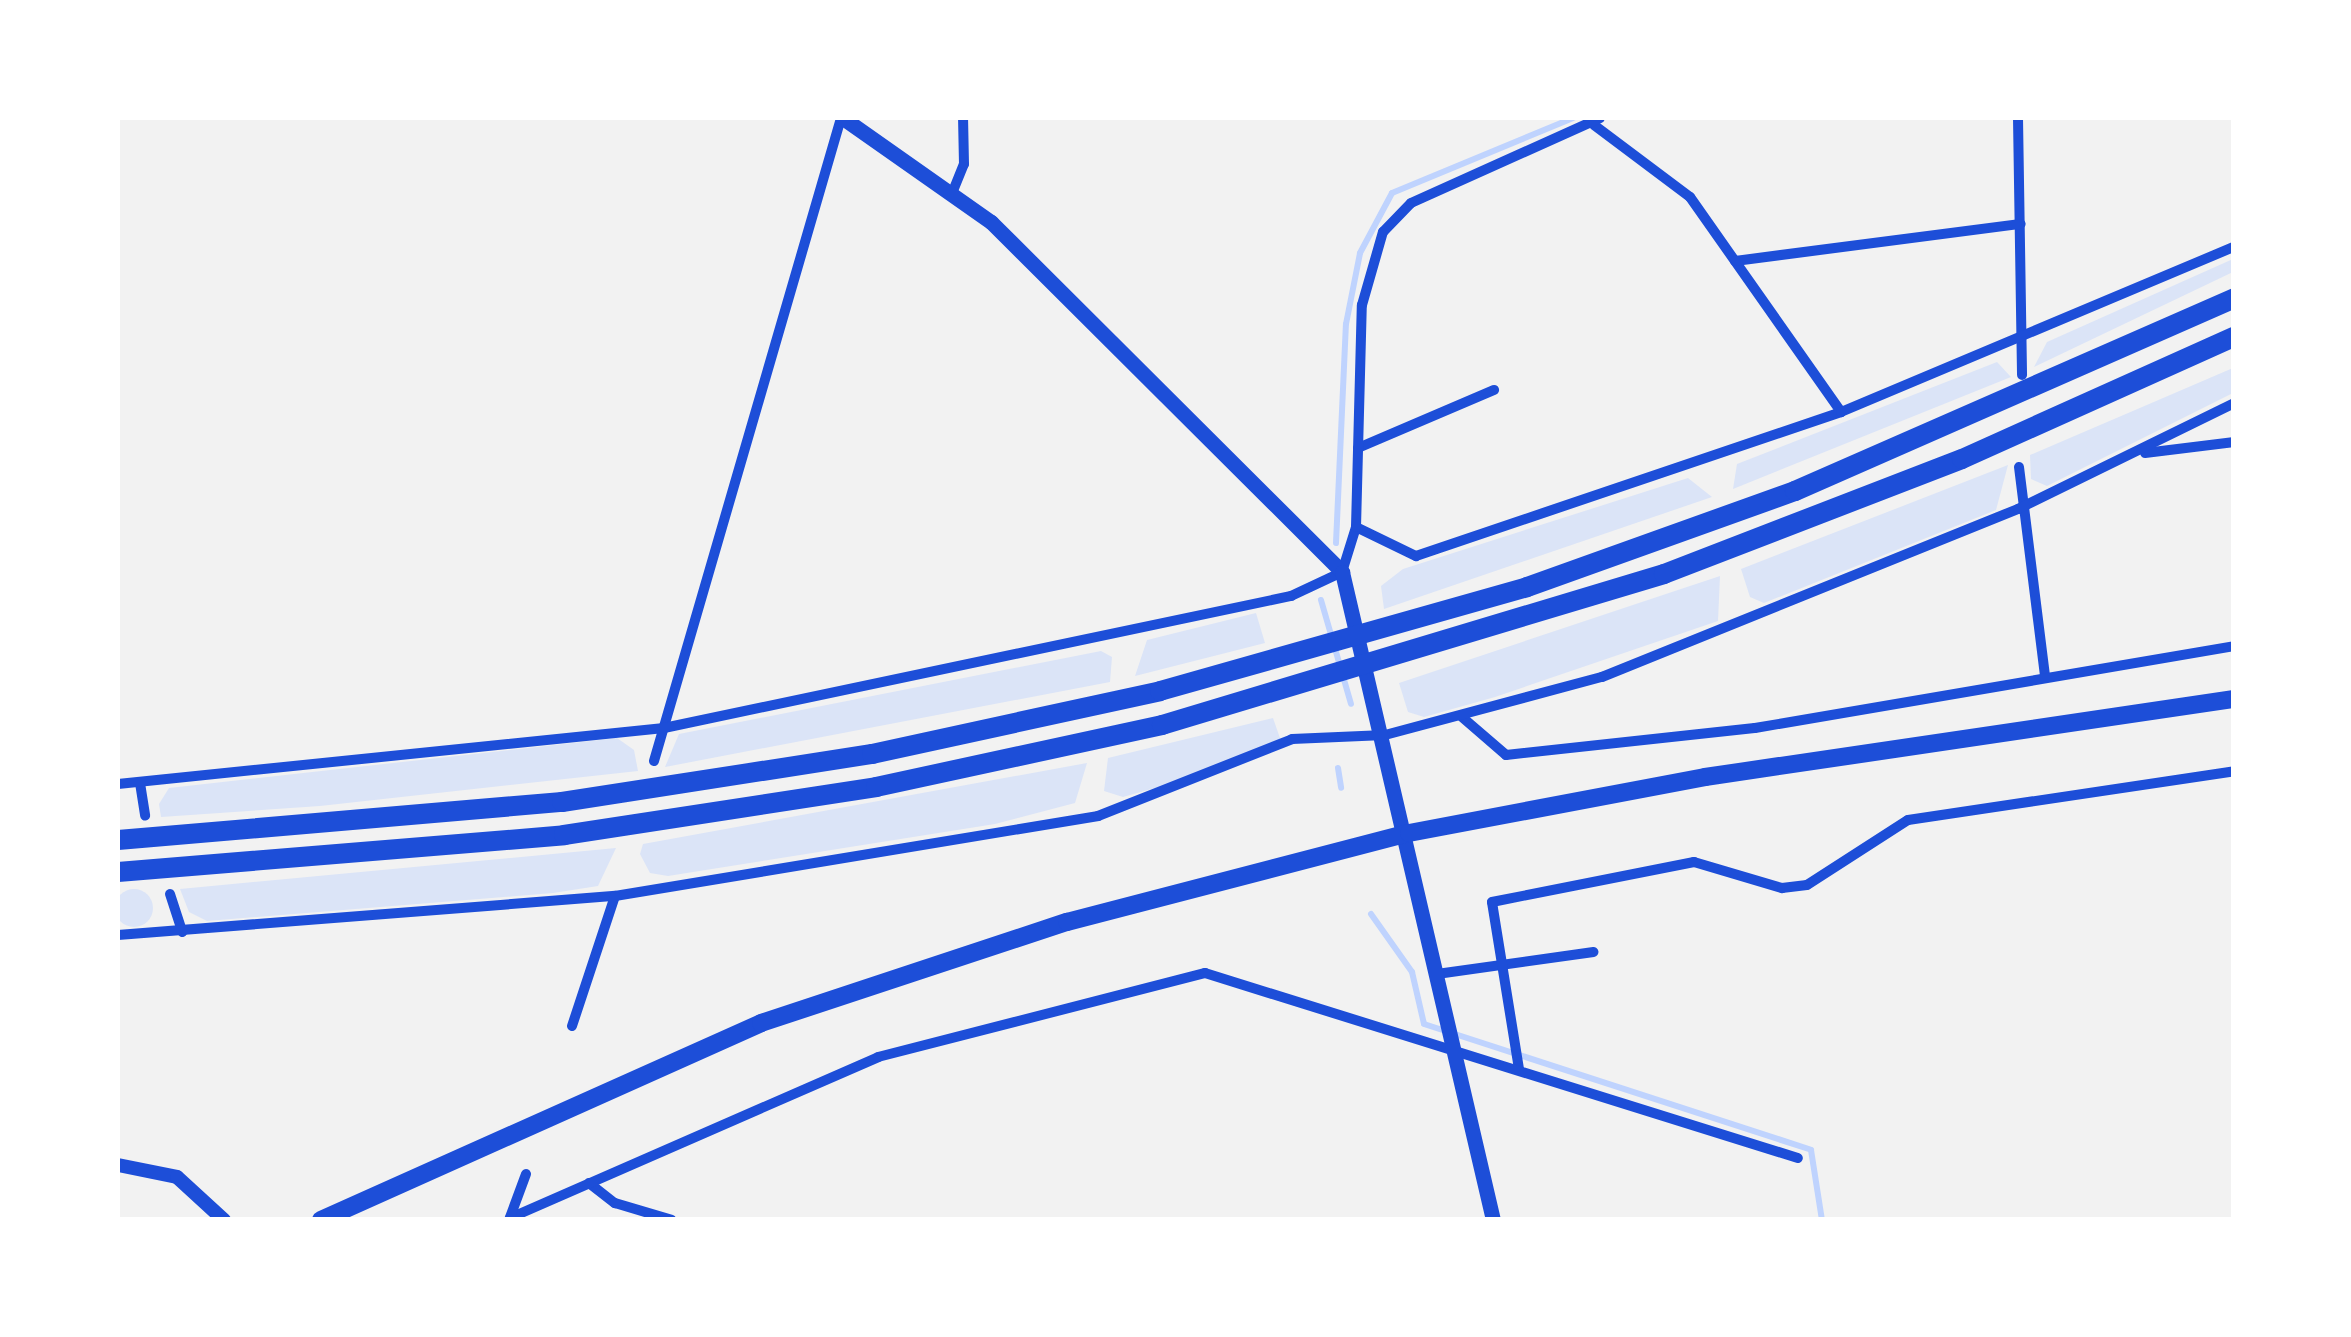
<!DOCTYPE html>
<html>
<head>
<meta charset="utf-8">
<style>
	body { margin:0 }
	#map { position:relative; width:2351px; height:1337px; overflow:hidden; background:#f2f2f2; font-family:Commissioner,sans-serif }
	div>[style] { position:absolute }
	.green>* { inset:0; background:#dbe4f7 }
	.round { border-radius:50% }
	.stream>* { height:6px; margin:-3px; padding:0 3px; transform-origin:3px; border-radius:3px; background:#bfd3fe }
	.minor>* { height:10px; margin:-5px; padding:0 5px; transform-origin:5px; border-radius:5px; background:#1d4ed8 }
	.tertiary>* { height:14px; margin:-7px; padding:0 7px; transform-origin:7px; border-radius:7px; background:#1d4ed8 }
	.secondary>* { height:15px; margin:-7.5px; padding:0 7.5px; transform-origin:7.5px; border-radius:7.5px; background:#1d4ed8 }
	.trunk>* { height:18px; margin:-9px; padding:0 9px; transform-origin:9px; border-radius:9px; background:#1d4ed8 }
	.motorway>* { height:20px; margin:-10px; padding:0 10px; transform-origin:10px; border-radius:10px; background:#1d4ed8 }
	span { translate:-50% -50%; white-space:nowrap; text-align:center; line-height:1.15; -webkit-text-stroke:10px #fff; paint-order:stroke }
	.frame { position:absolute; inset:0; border:120px solid #fff; pointer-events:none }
</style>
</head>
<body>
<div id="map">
	<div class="green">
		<i style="clip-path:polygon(2233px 259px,2233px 272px,2034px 367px,2047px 342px)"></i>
		<i style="clip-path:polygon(1997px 362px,2011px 377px,1733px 489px,1737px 464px)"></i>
		<i style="clip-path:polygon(2233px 368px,2233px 393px,2047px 486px,2031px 479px,2030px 455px)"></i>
		<i style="clip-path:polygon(2008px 465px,1996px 510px,1764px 603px,1750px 597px,1741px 569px)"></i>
		<i style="clip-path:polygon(1688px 478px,1712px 497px,1384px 609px,1381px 586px,1403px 569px)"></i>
		<i style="clip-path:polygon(1720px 576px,1718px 621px,1495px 697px,1424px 717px,1408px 712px,1399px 683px)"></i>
		<i style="clip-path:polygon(1256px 613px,1265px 643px,1135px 676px,1147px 640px)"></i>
		<i style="clip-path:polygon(1101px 651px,1112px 657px,1110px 682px,665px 767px,679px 734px)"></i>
		<i style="clip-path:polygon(1273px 718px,1281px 741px,1201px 775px,1123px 797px,1104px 791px,1108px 758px)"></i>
		<i style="clip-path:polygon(617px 738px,634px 750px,638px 771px,320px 806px,161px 817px,159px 804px,169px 788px)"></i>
		<i style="clip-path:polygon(1087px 763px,1075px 803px,995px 824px,668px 876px,650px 873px,640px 854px,643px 844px)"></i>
		<i style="clip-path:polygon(616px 848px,598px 886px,553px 893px,207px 921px,189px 912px,180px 889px)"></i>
		<i class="round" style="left:115px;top:889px;width:38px;height:38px"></i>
	</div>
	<div class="stream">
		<i style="left:1336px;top:543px;width:219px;rotate:-87.4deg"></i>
		<i style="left:1346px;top:324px;width:72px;rotate:-78.8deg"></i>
		<i style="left:1360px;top:253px;width:68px;rotate:-61.9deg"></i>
		<i style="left:1392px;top:193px;width:196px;rotate:-22.5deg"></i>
		<i style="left:1321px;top:600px;width:108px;rotate:73.9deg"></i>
		<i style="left:1338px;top:768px;width:20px;rotate:81deg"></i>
		<i style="left:1371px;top:914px;width:71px;rotate:54.7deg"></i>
		<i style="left:1412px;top:972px;width:53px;rotate:77deg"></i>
		<i style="left:1424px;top:1024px;width:407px;rotate:18deg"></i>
		<i style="left:1811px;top:1150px;width:71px;rotate:81.1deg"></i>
	</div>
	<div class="minor">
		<i style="left:2018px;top:118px;width:257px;rotate:89.1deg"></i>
		<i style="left:1594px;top:125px;width:120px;rotate:36.9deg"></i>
		<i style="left:1690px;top:197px;width:263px;rotate:54.9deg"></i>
		<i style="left:953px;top:191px;width:29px;rotate:-68deg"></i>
		<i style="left:964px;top:164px;width:46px;rotate:-91.2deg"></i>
		<i style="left:1735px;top:261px;width:288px;rotate:-7.4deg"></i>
		<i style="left:1358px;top:448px;width:148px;rotate:-23.1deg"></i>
		<i style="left:2145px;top:453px;width:90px;rotate:-7deg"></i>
		<i style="left:2019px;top:467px;width:211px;rotate:82.9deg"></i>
		<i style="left:1356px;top:527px;width:67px;rotate:25.8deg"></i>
		<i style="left:1416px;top:556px;width:449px;rotate:-18.7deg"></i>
		<i style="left:1841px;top:412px;width:426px;rotate:-22.8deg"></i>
		<i style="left:1462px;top:717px;width:58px;rotate:40.8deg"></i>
		<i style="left:1506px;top:755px;width:250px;rotate:-6.2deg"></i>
		<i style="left:1755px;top:728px;width:486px;rotate:-9.7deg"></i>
		<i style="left:654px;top:761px;width:670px;rotate:-73.78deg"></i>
		<i style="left:140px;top:783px;width:33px;rotate:81deg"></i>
		<i style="left:118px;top:784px;width:549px;rotate:-5.86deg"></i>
		<i style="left:664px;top:728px;width:641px;rotate:-11.89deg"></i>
		<i style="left:1291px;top:596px;width:56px;rotate:-25.2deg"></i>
		<i style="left:1342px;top:572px;width:47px;rotate:-72.7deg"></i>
		<i style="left:1356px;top:527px;width:222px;rotate:-88.5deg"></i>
		<i style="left:1362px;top:305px;width:76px;rotate:-74deg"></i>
		<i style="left:1383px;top:232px;width:40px;rotate:-46deg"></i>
		<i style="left:1411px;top:203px;width:207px;rotate:-24.2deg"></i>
		<i style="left:170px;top:894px;width:40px;rotate:72deg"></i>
		<i style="left:118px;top:935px;width:499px;rotate:-4.5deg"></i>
		<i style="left:615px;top:896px;width:490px;rotate:-9.4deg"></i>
		<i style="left:1098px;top:816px;width:209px;rotate:-21.6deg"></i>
		<i style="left:1292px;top:739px;width:93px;rotate:-2.5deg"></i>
		<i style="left:1385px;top:735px;width:225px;rotate:-15deg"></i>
		<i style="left:1602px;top:677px;width:449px;rotate:-22deg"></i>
		<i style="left:2018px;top:509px;width:241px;rotate:-26.1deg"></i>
		<i style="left:1437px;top:974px;width:158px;rotate:-8deg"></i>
		<i style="left:572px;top:1026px;width:137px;rotate:-71.7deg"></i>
		<i style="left:1519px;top:1069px;width:169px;rotate:-99.2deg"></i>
		<i style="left:1492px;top:902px;width:206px;rotate:-11.2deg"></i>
		<i style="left:1694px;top:862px;width:92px;rotate:16.5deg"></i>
		<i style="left:1782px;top:888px;width:25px;rotate:-7deg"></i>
		<i style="left:1807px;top:885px;width:120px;rotate:-32.8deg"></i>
		<i style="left:1908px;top:820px;width:330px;rotate:-8.5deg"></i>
		<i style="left:589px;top:1183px;width:33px;rotate:38deg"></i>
		<i style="left:615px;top:1203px;width:59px;rotate:16.6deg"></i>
		<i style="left:510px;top:1218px;width:402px;rotate:-23.6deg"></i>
		<i style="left:878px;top:1057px;width:338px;rotate:-14.4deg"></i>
		<i style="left:1205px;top:973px;width:621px;rotate:17.33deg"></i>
		<i style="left:509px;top:1220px;width:49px;rotate:-69.7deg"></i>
	</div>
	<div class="tertiary">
		<i style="left:118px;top:1165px;width:60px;rotate:11.5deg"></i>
		<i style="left:177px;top:1177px;width:64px;rotate:42.5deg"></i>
	</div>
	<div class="secondary">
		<i style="left:843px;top:118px;width:181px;rotate:35.1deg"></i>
		<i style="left:991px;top:222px;width:496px;rotate:44.9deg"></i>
		<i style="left:1342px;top:572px;width:665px;rotate:76.88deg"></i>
	</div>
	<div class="trunk">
		<i style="left:321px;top:1220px;width:482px;rotate:-24.1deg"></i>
		<i style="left:761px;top:1023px;width:322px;rotate:-18.3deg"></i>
		<i style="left:1067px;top:922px;width:353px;rotate:-14.6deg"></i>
		<i style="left:1409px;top:833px;width:301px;rotate:-10.7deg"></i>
		<i style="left:1705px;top:777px;width:535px;rotate:-8.39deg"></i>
	</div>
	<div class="motorway">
		<i style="left:118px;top:840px;width:446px;rotate:-4.9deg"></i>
		<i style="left:562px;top:802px;width:314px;rotate:-8.8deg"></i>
		<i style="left:872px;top:754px;width:295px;rotate:-12.3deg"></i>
		<i style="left:1160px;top:691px;width:381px;rotate:-15.8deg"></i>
		<i style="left:1527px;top:587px;width:285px;rotate:-19.7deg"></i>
		<i style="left:1795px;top:491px;width:480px;rotate:-23.7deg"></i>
		<i style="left:118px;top:872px;width:448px;rotate:-4.7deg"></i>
		<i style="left:564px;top:835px;width:316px;rotate:-8.7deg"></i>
		<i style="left:876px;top:787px;width:293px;rotate:-12.2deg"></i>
		<i style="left:1162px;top:725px;width:524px;rotate:-16.74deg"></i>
		<i style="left:1664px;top:574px;width:319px;rotate:-21.1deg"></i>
		<i style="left:1962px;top:459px;width:298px;rotate:-24.2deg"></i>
	</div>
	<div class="frame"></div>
</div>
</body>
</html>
